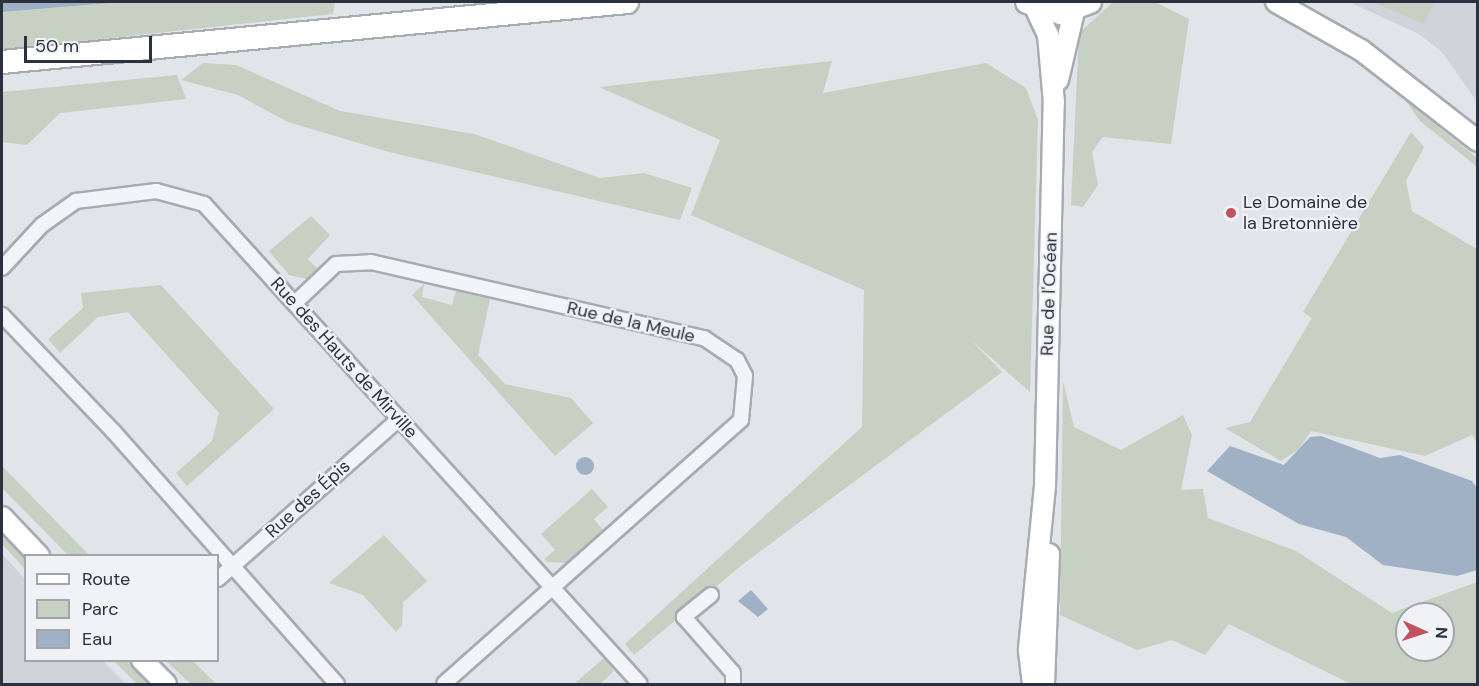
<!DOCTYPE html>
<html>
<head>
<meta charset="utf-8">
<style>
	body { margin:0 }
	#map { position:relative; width:1479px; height:686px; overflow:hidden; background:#e1e4e8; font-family:"DM Sans",sans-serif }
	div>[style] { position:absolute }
	.built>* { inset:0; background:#cfd3da }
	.green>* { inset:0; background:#c6d1c3 }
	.water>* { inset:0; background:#a0b0c5 }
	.round { border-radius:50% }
	.roads { filter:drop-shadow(2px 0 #a7abb2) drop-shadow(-2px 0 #a7abb2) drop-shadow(0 2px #a7abb2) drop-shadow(0 -2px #a7abb2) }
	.minor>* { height:14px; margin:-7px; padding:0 7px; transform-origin:7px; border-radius:7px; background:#f3f4f7 }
	.secondary>* { height:20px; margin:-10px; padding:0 10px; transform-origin:10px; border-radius:10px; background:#fff }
	.primary>* { height:22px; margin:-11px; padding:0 11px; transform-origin:11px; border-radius:11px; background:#fff }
	.dots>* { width:16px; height:16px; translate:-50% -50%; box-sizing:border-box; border:3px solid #f0f2f6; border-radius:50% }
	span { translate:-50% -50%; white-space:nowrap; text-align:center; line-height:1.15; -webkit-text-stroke:4.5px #f0f2f6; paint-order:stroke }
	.poi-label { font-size:18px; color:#2b313e }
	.left { translate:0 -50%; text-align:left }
	.street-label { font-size:18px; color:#2b313e }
	.frame { position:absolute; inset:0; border:3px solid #2b313e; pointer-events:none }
	.legend { position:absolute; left:24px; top:554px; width:195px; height:108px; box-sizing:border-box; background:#f0f2f6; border:2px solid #a1a5ac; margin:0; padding:8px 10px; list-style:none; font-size:18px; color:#2b313e }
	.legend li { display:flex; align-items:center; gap:12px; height:30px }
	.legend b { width:30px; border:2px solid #a1a5ac }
	.north { position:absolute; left:1395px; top:602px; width:60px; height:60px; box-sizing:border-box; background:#f0f2f6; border:2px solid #a1a5ac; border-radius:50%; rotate:93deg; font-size:16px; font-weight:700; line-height:24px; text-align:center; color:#2b313e }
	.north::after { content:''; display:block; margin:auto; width:21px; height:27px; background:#c1525f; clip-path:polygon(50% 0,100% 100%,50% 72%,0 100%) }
	.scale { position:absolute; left:24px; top:36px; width:128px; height:27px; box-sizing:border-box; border:3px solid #2b313e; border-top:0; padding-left:8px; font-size:18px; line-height:21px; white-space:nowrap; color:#2b313e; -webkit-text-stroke:4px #f0f2f6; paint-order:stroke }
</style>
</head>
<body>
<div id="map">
	<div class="built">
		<i style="clip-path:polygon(1349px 2px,1477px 2px,1477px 102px,1442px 52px,1419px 34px)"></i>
		<i style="clip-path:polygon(2px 554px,25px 579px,26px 660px,103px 661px,126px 684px,2px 684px)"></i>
	</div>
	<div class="green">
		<i style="clip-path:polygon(123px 2px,335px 2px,333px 14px,2px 50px,2px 12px)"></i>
		<i style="clip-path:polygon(1113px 2px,1155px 2px,1189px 19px,1171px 144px,1103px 137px,1092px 152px,1098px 185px,1083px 207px,1071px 205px,1079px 33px)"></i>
		<i style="clip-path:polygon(1372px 2px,1434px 2px,1424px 24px)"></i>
		<i style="clip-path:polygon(832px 61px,823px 93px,986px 63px,1026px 88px,1038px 120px,1030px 392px,971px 340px,1002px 372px,743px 564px,634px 655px,625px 644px,862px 427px,864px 290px,691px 215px,720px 140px,599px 87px)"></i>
		<i style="clip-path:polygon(203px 63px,236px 65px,340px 111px,474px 134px,600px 178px,644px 173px,692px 188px,680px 220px,389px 152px,288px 122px,238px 95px,181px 80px)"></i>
		<i style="clip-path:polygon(177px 75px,186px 99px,60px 113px,27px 145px,2px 142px,2px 92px)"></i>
		<i style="clip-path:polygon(1406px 101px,1477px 158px,1477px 167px,1420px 121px)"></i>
		<i style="clip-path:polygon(1411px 132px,1424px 147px,1406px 181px,1412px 211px,1477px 249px,1477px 443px,1472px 435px,1425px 456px,1311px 431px,1299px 449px,1281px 461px,1225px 428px,1250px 422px,1312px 318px,1303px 312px)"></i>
		<i style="clip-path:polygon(311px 216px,330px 235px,308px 259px,317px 268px,307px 279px,289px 275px,269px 251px)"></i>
		<i style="clip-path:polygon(424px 284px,422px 297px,452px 305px,456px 291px,490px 299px,478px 355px,505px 384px,571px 398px,593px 423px,555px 456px,412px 295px)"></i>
		<i style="clip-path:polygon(161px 285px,274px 409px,187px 486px,176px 473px,212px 441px,219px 413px,128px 312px,98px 317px,60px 353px,48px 339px,83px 308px,81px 293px)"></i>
		<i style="clip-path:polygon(evenodd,1063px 381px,1074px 427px,1121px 450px,1183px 415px,1192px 435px,1181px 490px,1203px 489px,1208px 518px,1296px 551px,1392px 613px,1477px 582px,1477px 684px,1351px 684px,1229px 624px,1205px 655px,1172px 640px,1137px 650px,1060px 615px,1063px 381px,1407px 614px,1443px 614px,1443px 650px,1407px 650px,1407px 614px)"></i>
		<i style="clip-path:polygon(2px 466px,89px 555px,68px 555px,2px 488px)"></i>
		<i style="clip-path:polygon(592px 489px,608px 507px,594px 519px,603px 530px,567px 563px,548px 562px,544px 559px,555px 550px,541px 534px)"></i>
		<i style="clip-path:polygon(2px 528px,26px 556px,25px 569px,2px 544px)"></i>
		<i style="clip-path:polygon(384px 535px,427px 581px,403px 602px,402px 625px,396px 632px,363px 595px,329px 583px)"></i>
		<i style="clip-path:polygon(604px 658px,614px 671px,600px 684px,574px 684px)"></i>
		<i style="clip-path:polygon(114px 661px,131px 661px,155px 684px,137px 684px)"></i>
		<i style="clip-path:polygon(166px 661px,193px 661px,216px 684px,191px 684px)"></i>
	</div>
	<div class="water">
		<i style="clip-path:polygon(2px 2px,123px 2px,2px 12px)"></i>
		<i style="clip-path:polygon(1321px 436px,1380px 458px,1400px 455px,1472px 481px,1477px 488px,1477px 570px,1457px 576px,1383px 565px,1346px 537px,1299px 524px,1207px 471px,1230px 446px,1284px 465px,1310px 437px)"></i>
		<i class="round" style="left:576px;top:457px;width:18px;height:18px"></i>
		<i style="clip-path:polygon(751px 590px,768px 609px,758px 617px,738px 601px)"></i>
	</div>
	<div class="roads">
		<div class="minor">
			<i style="left:2px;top:268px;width:59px;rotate:-47.1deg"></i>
			<i style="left:42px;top:225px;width:42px;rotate:-35.2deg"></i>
			<i style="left:76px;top:201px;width:81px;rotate:-7.1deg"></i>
			<i style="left:156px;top:191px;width:50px;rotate:15.2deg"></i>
			<i style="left:204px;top:204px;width:648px;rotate:47.75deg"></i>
			<i style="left:296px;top:302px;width:55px;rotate:-43.5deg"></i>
			<i style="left:336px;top:264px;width:35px;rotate:-3deg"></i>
			<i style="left:371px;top:262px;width:342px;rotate:12.9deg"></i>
			<i style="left:704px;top:338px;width:40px;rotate:34deg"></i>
			<i style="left:737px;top:360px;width:18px;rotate:63deg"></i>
			<i style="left:745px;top:376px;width:44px;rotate:95.2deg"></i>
			<i style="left:741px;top:420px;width:397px;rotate:138.4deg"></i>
			<i style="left:2px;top:315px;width:161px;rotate:46.3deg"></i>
			<i style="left:113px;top:431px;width:338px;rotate:48.5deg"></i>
			<i style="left:218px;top:579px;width:242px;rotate:-41.5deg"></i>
			<i style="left:711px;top:595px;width:35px;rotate:141deg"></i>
			<i style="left:684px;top:617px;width:74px;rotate:48.8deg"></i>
			<i style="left:733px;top:673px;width:11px;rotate:90deg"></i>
		</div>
		<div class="secondary">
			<i style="left:1276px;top:2px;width:98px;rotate:29.5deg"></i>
			<i style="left:1361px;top:50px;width:148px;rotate:37.9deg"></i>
			<i style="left:1058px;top:80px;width:71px;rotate:-76.9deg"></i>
			<i style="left:2px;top:517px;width:54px;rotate:46.5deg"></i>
			<i style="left:142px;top:660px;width:34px;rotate:45deg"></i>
			<i style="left:1033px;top:684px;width:35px;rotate:-97deg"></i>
			<i style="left:1029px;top:649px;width:164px;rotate:-84.4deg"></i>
			<i style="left:1045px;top:486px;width:383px;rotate:-88.7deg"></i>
			<i style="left:1054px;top:103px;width:68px;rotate:-95deg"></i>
			<i style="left:1048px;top:35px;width:31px;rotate:-115deg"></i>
			<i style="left:1044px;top:684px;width:130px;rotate:-87.8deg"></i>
		</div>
		<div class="primary">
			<i style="left:1027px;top:2px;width:36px;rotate:18deg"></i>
			<i style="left:1061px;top:13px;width:31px;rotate:-21deg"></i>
			<i style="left:2px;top:62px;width:628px;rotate:-5.48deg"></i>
		</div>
	</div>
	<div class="dots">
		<i style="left:1231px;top:213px;background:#c1525f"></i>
	</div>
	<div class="poi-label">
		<span class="left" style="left:1243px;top:213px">Le Domaine de<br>la Bretonnière</span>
	</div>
	<div class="street-label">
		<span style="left:1049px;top:294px;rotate:-88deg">Rue de l'Océan</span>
		<span style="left:631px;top:322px;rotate:13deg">Rue de la Meule</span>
		<span style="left:344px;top:358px;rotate:48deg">Rue des Hauts de Mirville</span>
		<span style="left:308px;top:499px;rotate:-42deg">Rue des Épis</span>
	</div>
	<div class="frame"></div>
	<ul class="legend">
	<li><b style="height:8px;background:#fff"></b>Route</li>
	<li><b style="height:16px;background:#c6d1c3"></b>Parc</li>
	<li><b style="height:16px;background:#a0b0c5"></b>Eau</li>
	</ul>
	<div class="north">N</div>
	<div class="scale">50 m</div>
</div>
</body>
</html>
